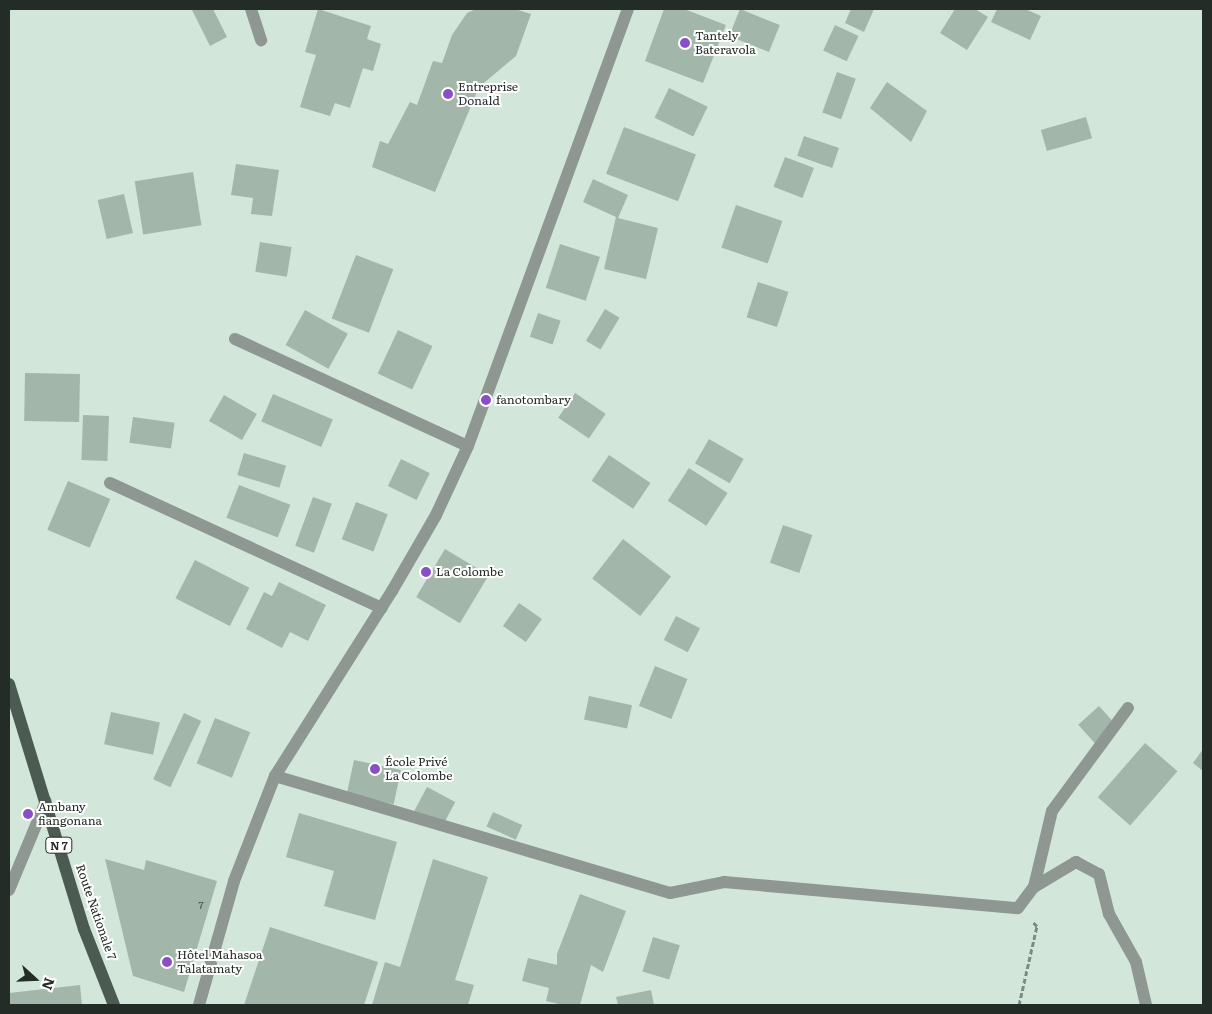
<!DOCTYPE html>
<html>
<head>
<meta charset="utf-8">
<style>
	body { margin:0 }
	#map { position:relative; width:1212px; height:1014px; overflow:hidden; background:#d2e7da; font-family:Literata,serif }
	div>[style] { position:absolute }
	.building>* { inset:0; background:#a2b6aa; transform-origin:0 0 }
	.path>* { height:3px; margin-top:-1.5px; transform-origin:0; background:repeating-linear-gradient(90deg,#7c8b81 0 5px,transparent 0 7.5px) }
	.minor>* { height:12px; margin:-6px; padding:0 6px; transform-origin:6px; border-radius:6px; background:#8e9792 }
	.major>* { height:12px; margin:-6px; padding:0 6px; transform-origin:6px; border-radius:6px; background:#4b5b51 }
	.dots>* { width:14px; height:14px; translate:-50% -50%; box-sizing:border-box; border:2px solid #fff; border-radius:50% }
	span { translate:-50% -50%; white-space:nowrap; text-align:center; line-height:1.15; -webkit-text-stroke:4px #fff; paint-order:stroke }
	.number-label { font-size:10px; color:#444e48 }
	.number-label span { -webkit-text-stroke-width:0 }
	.shield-label span { padding:1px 4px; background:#fff; border:1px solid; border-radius:4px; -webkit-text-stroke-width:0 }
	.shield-label { font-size:11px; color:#242c27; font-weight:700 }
	.poi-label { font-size:12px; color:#242c27 }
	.left { translate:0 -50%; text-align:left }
	.street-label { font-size:12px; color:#242c27 }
	.frame { position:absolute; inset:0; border:10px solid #242c27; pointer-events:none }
	.north { position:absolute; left:10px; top:954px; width:50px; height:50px; -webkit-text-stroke:4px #fff; paint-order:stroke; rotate:110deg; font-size:14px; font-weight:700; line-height:20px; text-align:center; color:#242c27 }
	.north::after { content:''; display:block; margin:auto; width:18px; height:22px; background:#242c27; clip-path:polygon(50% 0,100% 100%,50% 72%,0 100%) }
</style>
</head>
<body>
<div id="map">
	<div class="building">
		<i style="clip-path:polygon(213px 9px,227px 37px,210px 46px,192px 10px)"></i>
		<i style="clip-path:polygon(318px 9px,371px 26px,367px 39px,381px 44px,373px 71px,363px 68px,350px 108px,335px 103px,330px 116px,300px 107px,316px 55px,305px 52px)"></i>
		<i style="clip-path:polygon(476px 9px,515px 9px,531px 14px,516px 56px,479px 87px,435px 192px,372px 167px,380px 141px,388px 144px,410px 102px,417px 105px,433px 61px,442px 63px,452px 35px,467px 13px)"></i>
		<i style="clip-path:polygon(664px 9px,684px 9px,726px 25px,703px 83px,645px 61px)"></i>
		<i style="left:740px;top:9px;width:43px;height:29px;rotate:22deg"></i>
		<i style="clip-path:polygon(851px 9px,874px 9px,864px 32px,845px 23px)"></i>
		<i style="clip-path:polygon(955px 9px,975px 9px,988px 17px,967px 50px,940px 33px)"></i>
		<i style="clip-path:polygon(997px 9px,1025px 9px,1041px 16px,1030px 40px,991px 22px)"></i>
		<i style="left:835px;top:25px;width:26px;height:28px;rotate:25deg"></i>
		<i style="left:837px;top:72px;width:20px;height:43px;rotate:20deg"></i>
		<i style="clip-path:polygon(887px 82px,927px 111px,911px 142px,870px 108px)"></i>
		<i style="left:669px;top:88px;width:43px;height:33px;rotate:26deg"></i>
		<i style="left:1086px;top:117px;width:22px;height:47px;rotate:74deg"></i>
		<i style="left:624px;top:127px;width:77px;height:50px;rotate:21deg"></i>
		<i style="left:804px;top:136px;width:37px;height:21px;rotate:19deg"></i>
		<i style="left:785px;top:157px;width:31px;height:32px;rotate:21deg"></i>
		<i style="clip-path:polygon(236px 164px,279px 170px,272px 216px,251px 214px,253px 198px,231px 195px)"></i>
		<i style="left:193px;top:172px;width:54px;height:59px;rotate:81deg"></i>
		<i style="clip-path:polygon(593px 179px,628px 195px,618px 218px,658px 228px,646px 279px,604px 269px,616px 217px,583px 202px)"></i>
		<i style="left:124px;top:194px;width:40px;height:27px;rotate:77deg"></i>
		<i style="left:736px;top:205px;width:49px;height:45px;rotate:19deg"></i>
		<i style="left:260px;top:242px;width:32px;height:30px;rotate:9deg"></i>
		<i style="left:560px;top:244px;width:42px;height:46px;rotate:18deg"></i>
		<i style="left:356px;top:255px;width:40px;height:68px;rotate:21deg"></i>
		<i style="left:758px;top:282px;width:32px;height:37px;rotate:18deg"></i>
		<i style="left:605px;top:309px;width:17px;height:37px;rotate:31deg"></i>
		<i style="left:305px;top:310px;width:49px;height:40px;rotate:29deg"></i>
		<i style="left:538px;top:313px;width:24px;height:25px;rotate:19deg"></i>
		<i style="left:398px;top:330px;width:38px;height:48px;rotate:25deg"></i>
		<i style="left:25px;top:373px;width:55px;height:48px;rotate:1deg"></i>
		<i style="left:575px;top:393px;width:37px;height:30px;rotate:34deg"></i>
		<i style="left:273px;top:394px;width:65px;height:30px;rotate:23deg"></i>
		<i style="left:224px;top:395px;width:38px;height:30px;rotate:30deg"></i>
		<i style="left:83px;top:415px;width:26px;height:45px;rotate:2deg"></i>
		<i style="left:133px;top:417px;width:42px;height:26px;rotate:8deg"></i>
		<i style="left:709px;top:439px;width:40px;height:28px;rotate:30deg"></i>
		<i style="left:244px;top:453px;width:44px;height:23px;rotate:17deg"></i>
		<i style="left:609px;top:455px;width:50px;height:31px;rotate:34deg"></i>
		<i style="left:401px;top:459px;width:32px;height:30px;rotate:26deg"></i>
		<i style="left:689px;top:468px;width:46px;height:39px;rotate:33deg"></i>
		<i style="left:68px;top:481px;width:46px;height:53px;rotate:23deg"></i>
		<i style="left:239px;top:485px;width:55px;height:35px;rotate:21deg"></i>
		<i style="left:313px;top:497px;width:20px;height:52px;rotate:20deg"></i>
		<i style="left:356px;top:502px;width:34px;height:40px;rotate:21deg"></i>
		<i style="left:783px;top:525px;width:31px;height:40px;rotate:19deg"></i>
		<i style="left:623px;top:539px;width:61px;height:50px;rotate:38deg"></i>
		<i style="left:445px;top:549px;width:51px;height:56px;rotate:31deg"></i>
		<i style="left:195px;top:560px;width:61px;height:43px;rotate:27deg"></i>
		<i style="clip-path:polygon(279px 582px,326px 605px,308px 641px,290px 632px,282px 648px,246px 629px,264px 592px,272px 596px)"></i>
		<i style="left:519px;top:603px;width:28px;height:28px;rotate:35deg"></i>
		<i style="left:676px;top:616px;width:27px;height:27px;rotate:27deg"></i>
		<i style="left:655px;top:666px;width:35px;height:43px;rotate:22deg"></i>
		<i style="left:589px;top:696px;width:44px;height:24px;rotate:12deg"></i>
		<i style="left:1099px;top:706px;width:27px;height:28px;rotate:48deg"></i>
		<i style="left:111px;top:712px;width:50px;height:33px;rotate:12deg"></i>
		<i style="left:184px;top:713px;width:19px;height:73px;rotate:25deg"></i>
		<i style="left:215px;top:718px;width:38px;height:49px;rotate:22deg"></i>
		<i style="left:1145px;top:743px;width:43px;height:72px;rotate:41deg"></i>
		<i style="clip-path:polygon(1203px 749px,1203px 771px,1193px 763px)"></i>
		<i style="left:354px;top:760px;width:48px;height:35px;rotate:12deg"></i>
		<i style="left:427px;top:787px;width:32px;height:33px;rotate:28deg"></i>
		<i style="left:493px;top:812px;width:32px;height:16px;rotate:24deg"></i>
		<i style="clip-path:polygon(299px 813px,397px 842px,375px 920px,324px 906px,334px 871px,286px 857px)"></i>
		<i style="clip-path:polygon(105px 859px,144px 870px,146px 860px,217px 881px,184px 992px,133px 976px)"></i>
		<i style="clip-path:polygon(433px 859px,488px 877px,455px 980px,474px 985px,468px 1005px,372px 1005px,385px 962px,400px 967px)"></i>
		<i style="clip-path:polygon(580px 894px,626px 911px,603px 972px,591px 965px,580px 1005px,563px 1005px,546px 1001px,549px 988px,522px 981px,528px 958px,557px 965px,557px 954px)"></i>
		<i style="clip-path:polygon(270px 927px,378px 962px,364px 1005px,244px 1005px)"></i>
		<i style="left:653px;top:937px;width:28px;height:36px;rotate:17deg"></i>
		<i style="clip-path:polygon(80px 985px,82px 1005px,9px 1005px,9px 993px)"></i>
		<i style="clip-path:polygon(651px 990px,654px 1005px,618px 1005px,616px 997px)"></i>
	</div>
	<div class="path">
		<i style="left:1019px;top:1005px;width:81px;rotate:-77.2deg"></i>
		<i style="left:1037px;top:926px;width:7px;rotate:-135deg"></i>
	</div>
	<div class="minor">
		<i style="left:251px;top:9px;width:33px;rotate:72deg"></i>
		<i style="left:235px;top:339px;width:256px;rotate:24.7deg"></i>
		<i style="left:110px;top:483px;width:299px;rotate:24.7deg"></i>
		<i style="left:275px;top:776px;width:412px;rotate:16.5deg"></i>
		<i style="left:670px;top:893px;width:55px;rotate:-11.5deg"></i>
		<i style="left:724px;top:882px;width:295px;rotate:5.1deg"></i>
		<i style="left:1018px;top:908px;width:26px;rotate:-53deg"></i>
		<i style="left:1034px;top:887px;width:78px;rotate:-76.7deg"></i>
		<i style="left:1052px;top:811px;width:128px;rotate:-53.6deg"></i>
		<i style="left:1034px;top:887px;width:49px;rotate:-30.8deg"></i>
		<i style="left:1076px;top:862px;width:26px;rotate:28deg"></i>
		<i style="left:1099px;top:874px;width:41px;rotate:76deg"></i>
		<i style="left:1109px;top:914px;width:55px;rotate:60.6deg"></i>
		<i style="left:1136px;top:962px;width:44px;rotate:76.9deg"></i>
		<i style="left:9px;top:890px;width:96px;rotate:-67.4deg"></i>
		<i style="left:199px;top:1005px;width:129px;rotate:-74.2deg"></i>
		<i style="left:234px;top:881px;width:113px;rotate:-68.7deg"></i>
		<i style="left:275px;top:776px;width:219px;rotate:-57.7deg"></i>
		<i style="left:392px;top:591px;width:88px;rotate:-59.9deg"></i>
		<i style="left:436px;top:515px;width:76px;rotate:-65.1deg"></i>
		<i style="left:468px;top:446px;width:465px;rotate:-69.9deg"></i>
	</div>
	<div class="major">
		<i style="left:9px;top:684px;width:256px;rotate:73deg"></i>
		<i style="left:84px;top:929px;width:82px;rotate:68.5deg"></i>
	</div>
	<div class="dots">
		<i style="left:685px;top:43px;background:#8a4fc6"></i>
		<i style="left:448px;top:94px;background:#8a4fc6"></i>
		<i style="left:486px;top:400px;background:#8a4fc6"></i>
		<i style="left:426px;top:572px;background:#8a4fc6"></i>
		<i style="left:375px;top:769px;background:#8a4fc6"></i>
		<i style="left:28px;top:814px;background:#8a4fc6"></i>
		<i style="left:167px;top:962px;background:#8a4fc6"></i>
	</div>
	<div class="number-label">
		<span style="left:201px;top:905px">7</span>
	</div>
	<div class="shield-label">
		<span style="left:59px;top:845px">N 7</span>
	</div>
	<div class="poi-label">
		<span class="left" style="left:695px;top:43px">Tantely<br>Bateravola</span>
		<span class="left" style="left:458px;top:94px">Entreprise<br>Donald</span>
		<span class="left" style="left:496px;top:400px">fanotombary</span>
		<span class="left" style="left:436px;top:572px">La Colombe</span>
		<span class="left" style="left:385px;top:769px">École Privé<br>La Colombe</span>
		<span class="left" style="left:38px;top:814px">Ambany<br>fiangonana</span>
		<span class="left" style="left:177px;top:962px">Hôtel Mahasoa<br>Talatamaty</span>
	</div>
	<div class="street-label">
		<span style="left:96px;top:912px;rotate:71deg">Route Nationale 7</span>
	</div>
	<div class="frame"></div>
	<div class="north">N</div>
</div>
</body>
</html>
